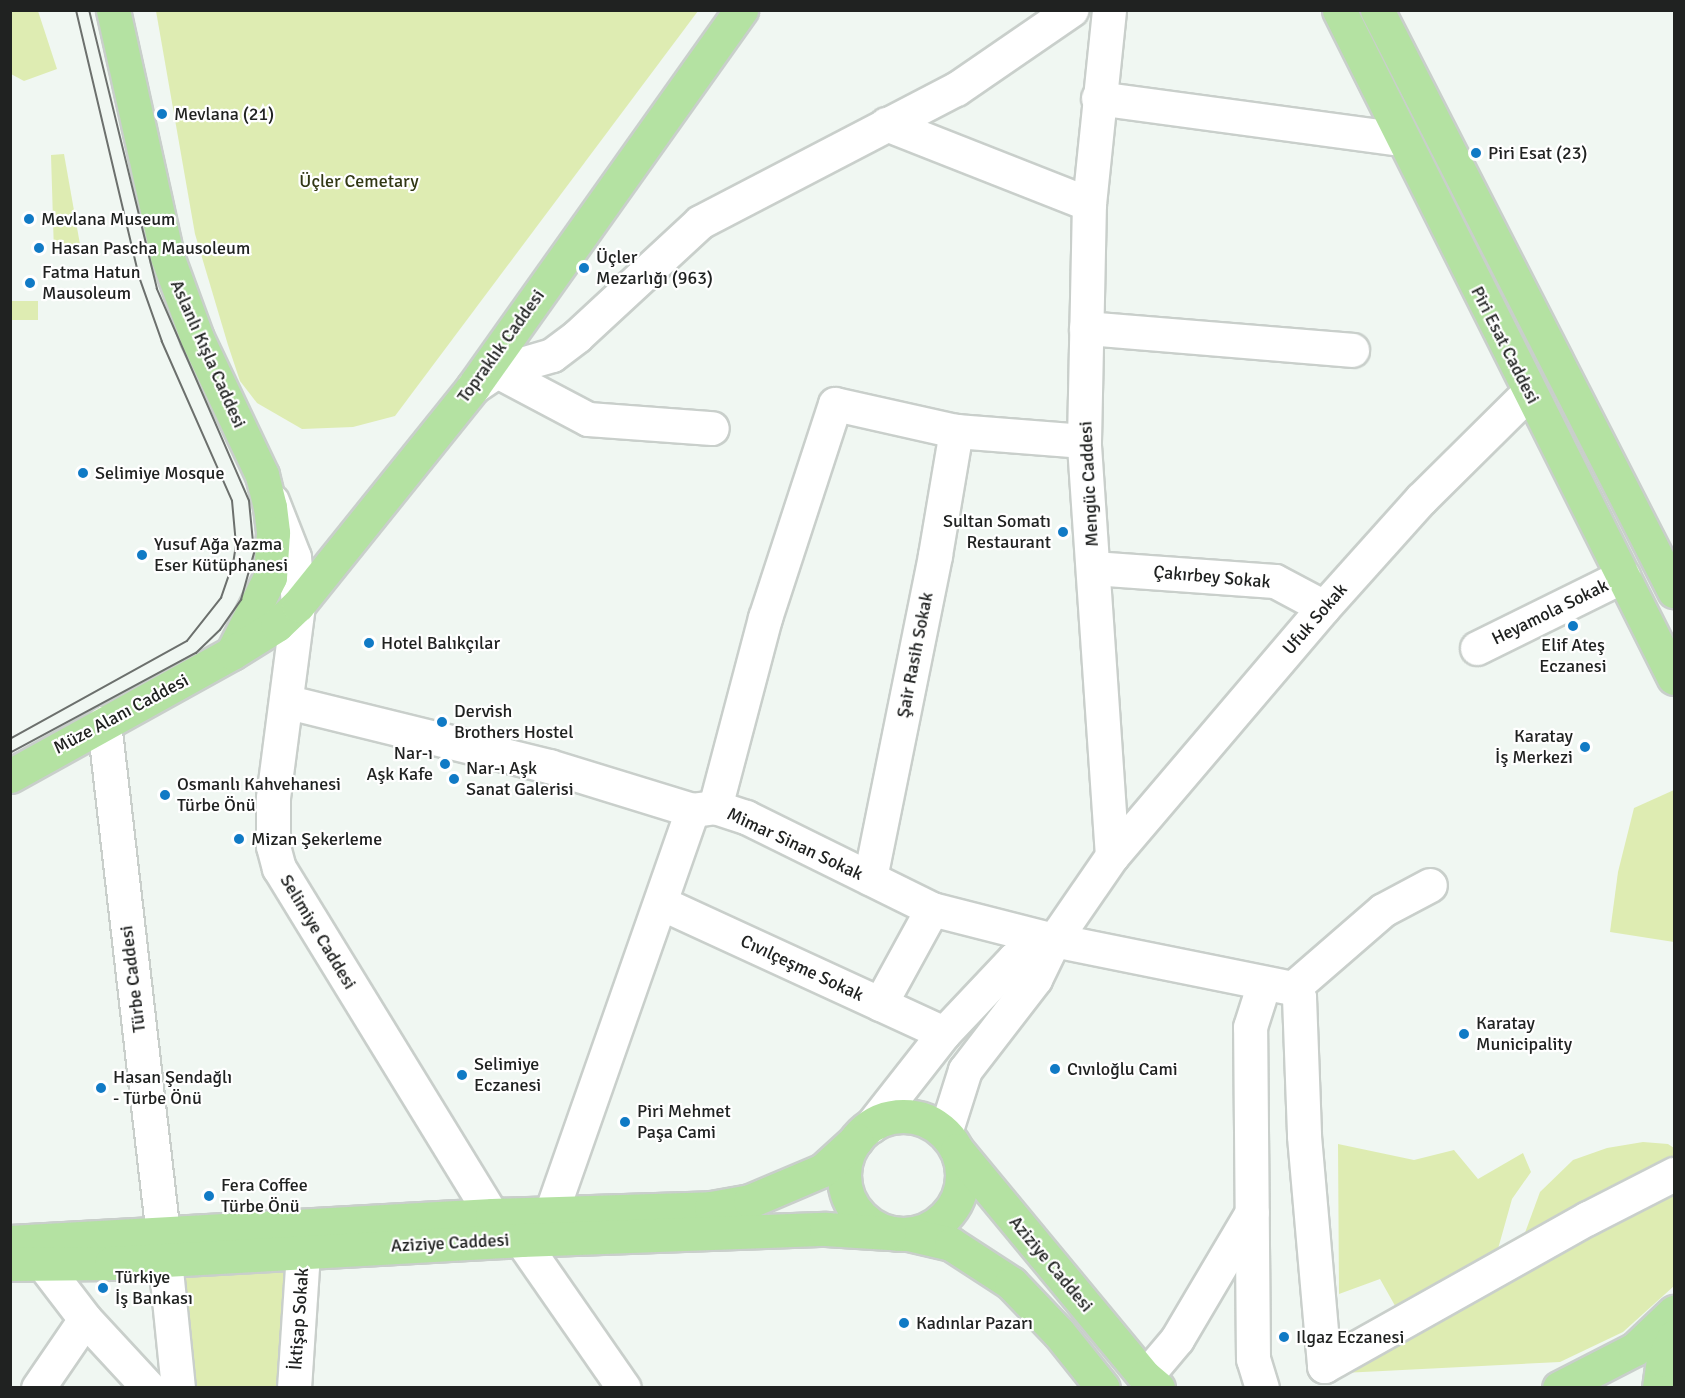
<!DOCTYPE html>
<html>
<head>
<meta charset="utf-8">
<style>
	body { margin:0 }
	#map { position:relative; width:1685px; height:1398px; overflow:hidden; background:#f0f7f2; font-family:Signika,sans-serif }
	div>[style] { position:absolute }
	.green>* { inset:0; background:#deecb2; transform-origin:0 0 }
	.roads { filter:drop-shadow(2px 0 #c9cfcb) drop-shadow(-2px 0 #c9cfcb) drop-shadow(0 2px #c9cfcb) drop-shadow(0 -2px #c9cfcb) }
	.minor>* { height:33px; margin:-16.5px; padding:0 16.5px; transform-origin:16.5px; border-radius:16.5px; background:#fff }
	.major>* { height:33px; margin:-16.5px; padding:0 16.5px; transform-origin:16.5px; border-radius:16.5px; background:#b4e2a2 }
	.major>.ring { margin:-16.5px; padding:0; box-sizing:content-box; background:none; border:33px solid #b4e2a2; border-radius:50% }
	.tram>* { height:1.5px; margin:-0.75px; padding:0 0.75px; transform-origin:0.75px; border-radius:0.75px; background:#6c706d }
	.dots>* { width:16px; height:16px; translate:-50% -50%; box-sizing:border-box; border:3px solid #fff; border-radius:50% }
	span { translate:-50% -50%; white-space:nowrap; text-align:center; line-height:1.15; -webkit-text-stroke:4.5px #fff; paint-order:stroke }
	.poi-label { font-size:18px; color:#202221 }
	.left { translate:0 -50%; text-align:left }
	.right { translate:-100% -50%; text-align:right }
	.park-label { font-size:18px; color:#313814 }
	.street-label { font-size:18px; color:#202221 }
	.frame { position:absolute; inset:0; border:12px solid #202221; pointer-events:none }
</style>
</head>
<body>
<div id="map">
	<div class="green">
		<i style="clip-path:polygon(10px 11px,38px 11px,57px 69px,24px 81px,11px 74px)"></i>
		<i style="clip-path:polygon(156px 11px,156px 10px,698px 11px,395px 416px,353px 427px,302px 429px,257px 403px,240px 381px,228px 345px,195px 234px)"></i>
		<i style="clip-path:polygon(64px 154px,81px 250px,54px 253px,51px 155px)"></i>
		<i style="left:38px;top:301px;width:19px;height:27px;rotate:90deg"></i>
		<i style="clip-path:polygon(1674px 790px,1674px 942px,1610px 932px,1618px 872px,1634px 808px)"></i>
		<i style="clip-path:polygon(1643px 1142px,1668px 1144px,1674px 1148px,1674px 1156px,1522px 1241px,1540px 1192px,1573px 1160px,1607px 1148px)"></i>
		<i style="clip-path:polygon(1338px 1144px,1414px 1160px,1454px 1150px,1478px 1179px,1523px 1153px,1531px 1172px,1512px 1199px,1496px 1256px,1398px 1311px,1380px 1279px,1339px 1294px)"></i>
		<i style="clip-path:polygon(1674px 1184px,1674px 1286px,1623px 1332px,1560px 1362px,1343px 1373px)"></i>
		<i style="clip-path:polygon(297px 1267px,288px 1387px,182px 1387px,171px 1277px)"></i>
	</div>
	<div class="roads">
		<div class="minor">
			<i style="left:1098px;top:98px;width:305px;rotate:7.7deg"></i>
			<i style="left:886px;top:124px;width:218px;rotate:21.5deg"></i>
			<i style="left:1086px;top:328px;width:267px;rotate:4.7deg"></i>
			<i style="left:497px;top:371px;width:103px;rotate:27.8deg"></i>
			<i style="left:588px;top:419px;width:124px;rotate:4.2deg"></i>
			<i style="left:473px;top:387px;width:29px;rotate:-34deg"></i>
			<i style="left:497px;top:371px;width:57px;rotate:-16.2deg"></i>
			<i style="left:552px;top:355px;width:31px;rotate:-37deg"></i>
			<i style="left:577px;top:336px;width:168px;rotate:-42.8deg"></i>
			<i style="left:700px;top:222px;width:288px;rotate:-27.5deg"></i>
			<i style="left:956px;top:89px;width:140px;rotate:-34.5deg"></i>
			<i style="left:272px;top:501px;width:60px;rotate:68.6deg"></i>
			<i style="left:294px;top:557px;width:48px;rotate:85.2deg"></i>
			<i style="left:298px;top:605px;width:195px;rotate:97.4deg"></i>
			<i style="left:273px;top:798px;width:48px;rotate:90deg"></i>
			<i style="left:273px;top:846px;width:23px;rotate:75deg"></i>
			<i style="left:279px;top:868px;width:407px;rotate:58.5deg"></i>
			<i style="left:1093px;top:568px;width:182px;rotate:4.1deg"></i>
			<i style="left:1275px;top:581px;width:55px;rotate:28deg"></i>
			<i style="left:1477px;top:648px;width:163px;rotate:-26.3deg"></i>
			<i style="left:288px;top:702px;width:269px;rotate:13.8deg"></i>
			<i style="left:549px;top:766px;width:150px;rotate:17.1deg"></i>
			<i style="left:692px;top:810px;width:23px;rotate:-7deg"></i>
			<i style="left:715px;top:807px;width:33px;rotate:18deg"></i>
			<i style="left:746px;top:817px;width:208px;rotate:26.3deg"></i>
			<i style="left:932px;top:909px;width:126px;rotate:14.3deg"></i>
			<i style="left:1054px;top:940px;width:244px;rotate:11.4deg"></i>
			<i style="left:1293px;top:988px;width:11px;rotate:56deg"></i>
			<i style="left:1299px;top:997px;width:139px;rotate:87.9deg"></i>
			<i style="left:1304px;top:1136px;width:231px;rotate:85deg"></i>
			<i style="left:1324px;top:1366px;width:303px;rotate:-29.3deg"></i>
			<i style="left:1588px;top:1218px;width:97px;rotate:-27.1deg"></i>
			<i style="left:104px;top:723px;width:515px;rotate:83.43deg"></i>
			<i style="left:715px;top:807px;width:196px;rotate:-75.2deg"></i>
			<i style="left:765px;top:618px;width:225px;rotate:-71.9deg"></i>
			<i style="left:835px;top:404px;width:124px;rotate:12.6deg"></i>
			<i style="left:956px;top:431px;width:128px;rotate:4.5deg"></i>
			<i style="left:1112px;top:856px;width:327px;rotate:-49.6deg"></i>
			<i style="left:1324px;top:607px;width:145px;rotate:-48.1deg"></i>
			<i style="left:1421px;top:499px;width:152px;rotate:-44.7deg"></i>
			<i style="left:870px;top:878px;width:329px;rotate:-78.6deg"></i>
			<i style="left:935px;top:555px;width:126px;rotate:-80.4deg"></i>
			<i style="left:661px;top:903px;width:311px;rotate:24.7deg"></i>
			<i style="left:1293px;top:988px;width:119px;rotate:-40.9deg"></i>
			<i style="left:1383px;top:910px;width:53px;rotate:-28deg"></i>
			<i style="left:880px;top:1004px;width:108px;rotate:-61.3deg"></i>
			<i style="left:871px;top:1126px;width:118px;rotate:-51.9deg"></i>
			<i style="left:944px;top:1033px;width:102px;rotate:-46.6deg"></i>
			<i style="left:1014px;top:959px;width:44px;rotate:-25.4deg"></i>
			<i style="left:945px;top:1133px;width:66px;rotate:-72.4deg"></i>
			<i style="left:965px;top:1070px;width:115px;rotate:-52.4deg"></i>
			<i style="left:1035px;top:979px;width:43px;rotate:-64deg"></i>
			<i style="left:1054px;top:940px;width:102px;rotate:-55.4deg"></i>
			<i style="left:1112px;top:856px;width:416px;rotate:-93.9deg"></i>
			<i style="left:1084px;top:441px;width:237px;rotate:-88.8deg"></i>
			<i style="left:1089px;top:204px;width:195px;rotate:-84.1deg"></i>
			<i style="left:551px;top:1213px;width:427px;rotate:-70.7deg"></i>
			<i style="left:521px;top:1240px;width:180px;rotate:55.2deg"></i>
			<i style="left:165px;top:1260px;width:129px;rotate:84.2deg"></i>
			<i style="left:43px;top:1264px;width:69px;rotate:52.6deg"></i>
			<i style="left:85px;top:1319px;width:94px;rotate:47.2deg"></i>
			<i style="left:1145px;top:1377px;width:50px;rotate:-49.9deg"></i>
			<i style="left:1177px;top:1339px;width:147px;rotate:-59.4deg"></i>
			<i style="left:38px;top:1388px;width:83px;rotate:-55.7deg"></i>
			<i style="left:294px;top:1388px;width:137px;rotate:-86.2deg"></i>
			<i style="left:1262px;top:1388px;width:30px;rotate:-107deg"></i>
			<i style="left:1253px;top:1359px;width:332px;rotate:-90.5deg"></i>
			<i style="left:1250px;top:1027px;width:46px;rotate:-72.3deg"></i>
		</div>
		<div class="major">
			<i style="left:113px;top:10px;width:252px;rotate:77.6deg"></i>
			<i style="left:167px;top:256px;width:87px;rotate:69.9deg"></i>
			<i style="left:197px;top:338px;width:152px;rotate:64.6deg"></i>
			<i style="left:262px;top:475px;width:33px;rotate:76deg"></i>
			<i style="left:270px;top:507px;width:26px;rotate:83deg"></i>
			<i style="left:273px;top:533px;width:44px;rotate:93.9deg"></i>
			<i style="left:270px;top:577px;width:80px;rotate:116.6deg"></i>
			<i style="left:1339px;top:10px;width:747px;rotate:63.37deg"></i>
			<i style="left:1377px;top:10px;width:653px;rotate:62.92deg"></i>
			<i style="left:10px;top:776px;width:254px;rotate:-29deg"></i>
			<i style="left:232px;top:653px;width:53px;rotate:-31.9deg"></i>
			<i style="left:277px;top:625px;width:29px;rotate:-44deg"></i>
			<i style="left:298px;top:605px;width:280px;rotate:-51.2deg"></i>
			<i style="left:473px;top:387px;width:463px;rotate:-54.6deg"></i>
			<i class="ring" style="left:844px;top:1116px;width:85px;height:85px"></i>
			<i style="left:957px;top:1150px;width:295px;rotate:50.4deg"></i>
			<i style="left:1145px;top:1377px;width:17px;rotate:40deg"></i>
			<i style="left:908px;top:1234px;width:44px;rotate:13.1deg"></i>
			<i style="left:951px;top:1244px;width:72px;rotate:33deg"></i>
			<i style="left:1011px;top:1283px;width:69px;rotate:46.2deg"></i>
			<i style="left:1059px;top:1333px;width:70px;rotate:51.3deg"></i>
			<i style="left:10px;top:1242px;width:483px;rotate:-3.2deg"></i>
			<i style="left:492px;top:1215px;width:219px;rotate:-1.8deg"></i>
			<i style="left:711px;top:1208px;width:40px;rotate:-10deg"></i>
			<i style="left:750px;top:1201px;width:79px;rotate:-23deg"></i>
			<i style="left:823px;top:1170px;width:45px;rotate:-42.3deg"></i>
			<i style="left:10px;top:1264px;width:101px;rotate:-0.6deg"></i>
			<i style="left:111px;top:1263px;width:411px;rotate:-3.2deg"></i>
			<i style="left:521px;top:1240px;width:305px;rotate:-2.1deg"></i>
			<i style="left:826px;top:1229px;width:63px;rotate:3.6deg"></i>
			<i style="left:1559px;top:1388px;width:85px;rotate:-27.2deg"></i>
			<i style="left:1635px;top:1349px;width:54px;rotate:-43.5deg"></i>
			<i style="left:1659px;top:1388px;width:28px;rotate:-82deg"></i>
			<i style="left:1663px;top:1360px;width:26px;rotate:-65deg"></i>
		</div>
	</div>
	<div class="tram">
		<i style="left:10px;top:739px;width:202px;rotate:-29deg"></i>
		<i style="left:187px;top:641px;width:55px;rotate:-51.7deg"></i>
		<i style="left:221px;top:598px;width:36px;rotate:-71deg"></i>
		<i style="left:233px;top:564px;width:19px;rotate:-81deg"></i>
		<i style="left:236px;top:545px;width:44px;rotate:-95.2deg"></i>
		<i style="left:232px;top:501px;width:174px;rotate:-113.8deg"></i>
		<i style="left:162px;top:342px;width:69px;rotate:-109.5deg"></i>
		<i style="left:139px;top:277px;width:274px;rotate:-103.3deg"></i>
		<i style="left:10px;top:753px;width:211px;rotate:-28.3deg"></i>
		<i style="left:196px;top:653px;width:33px;rotate:-44deg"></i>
		<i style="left:220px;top:630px;width:37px;rotate:-55deg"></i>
		<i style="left:241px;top:600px;width:49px;rotate:-74.5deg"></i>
		<i style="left:254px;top:553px;width:52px;rotate:-95.5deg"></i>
		<i style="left:249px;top:501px;width:231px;rotate:-113.5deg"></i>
		<i style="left:157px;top:289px;width:287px;rotate:-103.7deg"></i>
	</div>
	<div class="dots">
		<i style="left:162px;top:114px;background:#107ac5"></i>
		<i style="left:1476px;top:153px;background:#107ac5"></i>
		<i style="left:29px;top:219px;background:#107ac5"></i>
		<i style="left:39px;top:248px;background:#107ac5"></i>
		<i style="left:584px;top:268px;background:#107ac5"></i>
		<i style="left:30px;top:283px;background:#107ac5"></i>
		<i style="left:83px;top:473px;background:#107ac5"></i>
		<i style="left:1063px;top:532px;background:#107ac5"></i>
		<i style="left:142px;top:555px;background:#107ac5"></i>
		<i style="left:1573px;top:626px;background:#107ac5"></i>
		<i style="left:369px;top:643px;background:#107ac5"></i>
		<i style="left:442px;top:722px;background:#107ac5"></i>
		<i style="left:1585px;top:747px;background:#107ac5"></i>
		<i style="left:445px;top:764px;background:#107ac5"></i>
		<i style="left:454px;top:779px;background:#107ac5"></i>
		<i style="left:165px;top:795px;background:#107ac5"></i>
		<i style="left:239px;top:839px;background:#107ac5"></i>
		<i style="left:1464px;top:1034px;background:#107ac5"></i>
		<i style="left:1055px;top:1069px;background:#107ac5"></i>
		<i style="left:462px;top:1075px;background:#107ac5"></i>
		<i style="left:101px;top:1088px;background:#107ac5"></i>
		<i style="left:625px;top:1122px;background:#107ac5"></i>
		<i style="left:209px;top:1196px;background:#107ac5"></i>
		<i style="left:103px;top:1288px;background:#107ac5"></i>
		<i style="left:904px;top:1323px;background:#107ac5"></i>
		<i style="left:1284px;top:1337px;background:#107ac5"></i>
	</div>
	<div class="poi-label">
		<span class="left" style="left:174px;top:114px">Mevlana (21)</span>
		<span class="left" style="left:1488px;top:153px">Piri Esat (23)</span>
		<span class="left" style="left:41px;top:219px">Mevlana Museum</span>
		<span class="left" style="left:51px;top:248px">Hasan Pascha Mausoleum</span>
		<span class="left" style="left:596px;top:268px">Üçler<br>Mezarlığı (963)</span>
		<span class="left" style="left:42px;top:283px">Fatma Hatun<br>Mausoleum</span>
		<span class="left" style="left:95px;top:473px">Selimiye Mosque</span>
		<span class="right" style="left:1051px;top:532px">Sultan Somatı<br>Restaurant</span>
		<span class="left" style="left:154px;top:555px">Yusuf Ağa Yazma<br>Eser Kütüphanesi</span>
		<span class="left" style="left:381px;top:643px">Hotel Balıkçılar</span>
		<span style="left:1573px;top:656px">Elif Ateş<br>Eczanesi</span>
		<span class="left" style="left:454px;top:722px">Dervish<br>Brothers Hostel</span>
		<span class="right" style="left:1573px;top:747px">Karatay<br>İş Merkezi</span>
		<span class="right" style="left:433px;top:764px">Nar-ı<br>Aşk Kafe</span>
		<span class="left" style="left:466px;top:779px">Nar-ı Aşk<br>Sanat Galerisi</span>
		<span class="left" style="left:177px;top:795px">Osmanlı Kahvehanesi<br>Türbe Önü</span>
		<span class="left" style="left:251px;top:839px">Mizan Şekerleme</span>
		<span class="left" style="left:1476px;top:1034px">Karatay<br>Municipality</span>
		<span class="left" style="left:474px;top:1075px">Selimiye<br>Eczanesi</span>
		<span class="left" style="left:1067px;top:1069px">Cıvıloğlu Cami</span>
		<span class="left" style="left:113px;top:1088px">Hasan Şendağlı<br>- Türbe Önü</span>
		<span class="left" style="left:637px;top:1122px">Piri Mehmet<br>Paşa Cami</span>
		<span class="left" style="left:221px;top:1196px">Fera Coffee<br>Türbe Önü</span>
		<span class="left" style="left:115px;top:1288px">Türkiye<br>İş Bankası</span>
		<span class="left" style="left:916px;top:1323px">Kadınlar Pazarı</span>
		<span class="left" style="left:1296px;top:1337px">Ilgaz Eczanesi</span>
	</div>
	<div class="park-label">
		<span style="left:359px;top:181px">Üçler Cemetary</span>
	</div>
	<div class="street-label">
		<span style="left:1505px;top:345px;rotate:63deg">Piri Esat Caddesi</span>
		<span style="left:501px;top:346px;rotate:-54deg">Topraklık Caddesi</span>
		<span style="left:208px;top:354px;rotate:66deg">Aslanlı Kışla Caddesi</span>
		<span style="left:1089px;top:484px;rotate:-93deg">Mengüc Caddesi</span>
		<span style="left:1212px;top:577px;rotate:5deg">Çakırbey Sokak</span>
		<span style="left:1550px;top:612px;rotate:-26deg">Heyamola Sokak</span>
		<span style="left:1315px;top:619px;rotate:-49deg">Ufuk Sokak</span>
		<span style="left:915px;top:655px;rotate:-79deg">Şair Rasih Sokak</span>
		<span style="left:121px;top:714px;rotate:-28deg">Müze Alanı Caddesi</span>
		<span style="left:795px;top:844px;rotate:25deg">Mimar Sinan Sokak</span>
		<span style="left:318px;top:932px;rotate:59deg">Selimiye Caddesi</span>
		<span style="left:802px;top:968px;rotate:25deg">Cıvılçeşme Sokak</span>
		<span style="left:133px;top:979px;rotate:-97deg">Türbe Caddesi</span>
		<span style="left:450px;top:1243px;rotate:-3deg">Aziziye Caddesi</span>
		<span style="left:1051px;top:1264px;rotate:50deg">Aziziye Caddesi</span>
		<span style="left:299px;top:1319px;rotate:-86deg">İktişap Sokak</span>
	</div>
	<div class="frame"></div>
</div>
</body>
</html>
